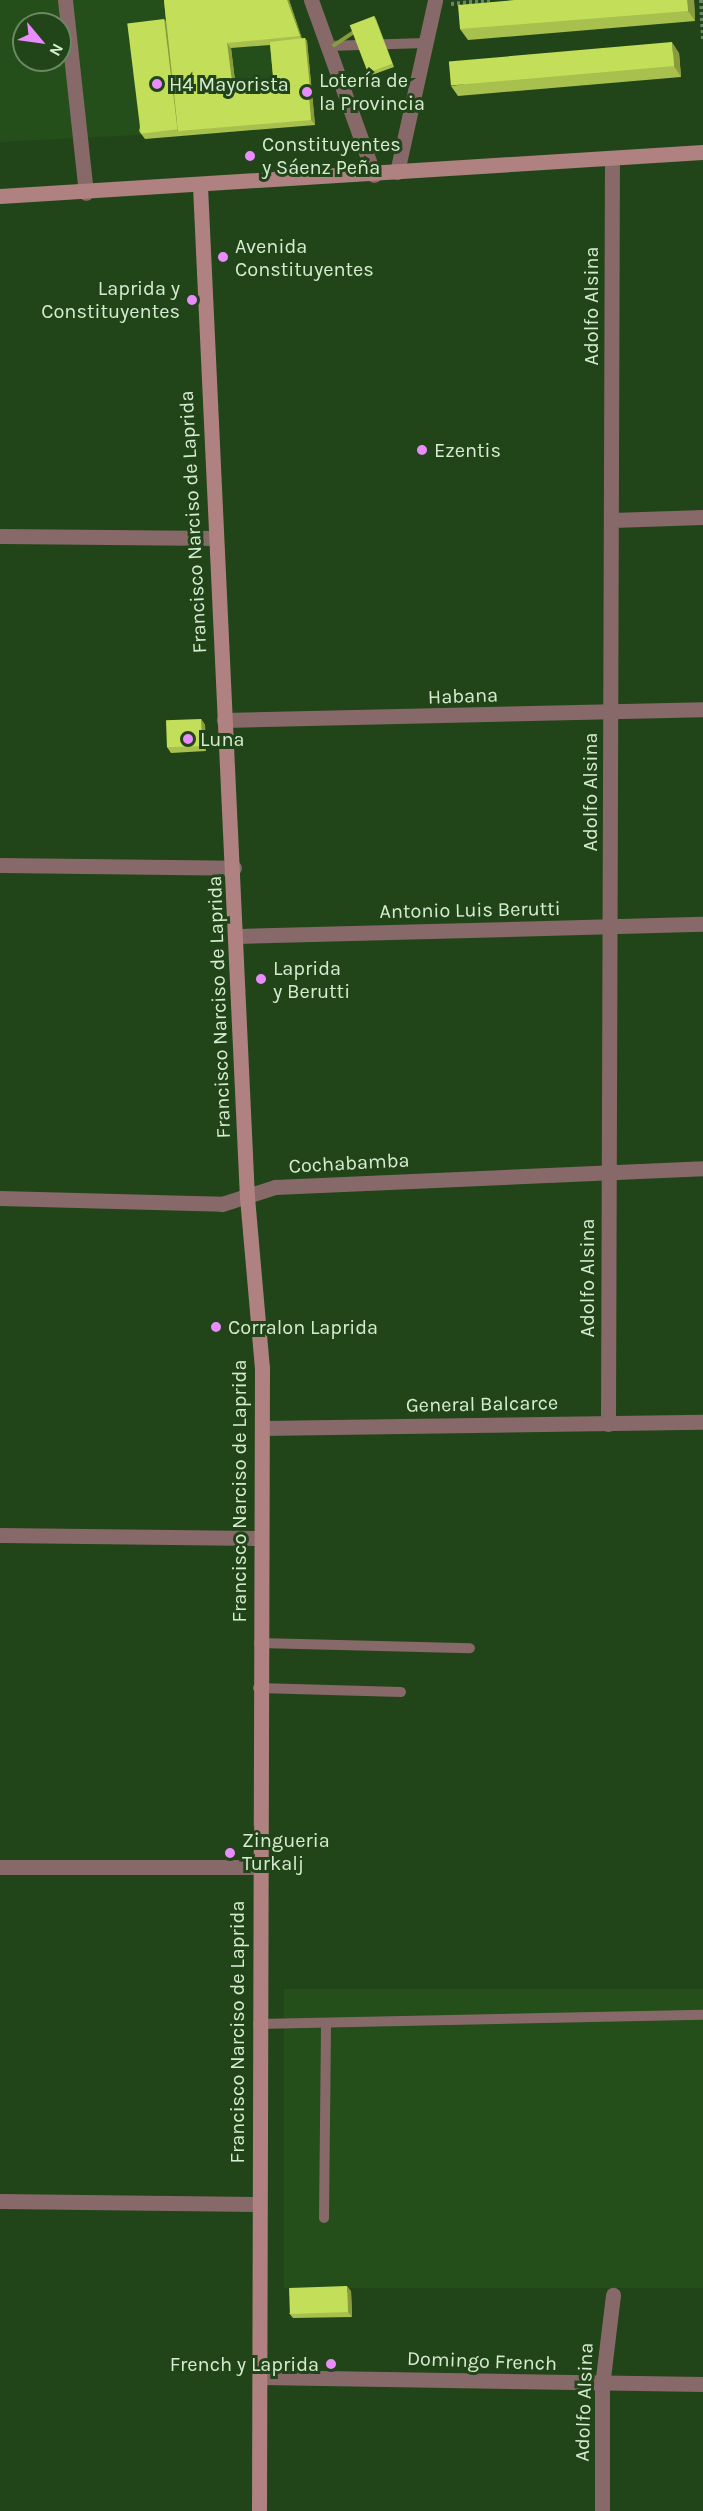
<!DOCTYPE html>
<html>
<head>
<meta charset="utf-8">
<style>
	body { margin:0 }
	#map { position:relative; width:703px; height:2511px; overflow:hidden; background:#214518; font-family:Karla,sans-serif }
	div>[style] { position:absolute }
	.built>* { inset:0; background:#244e1a; transform-origin:0 0 }
	.path>* { height:4px; margin-top:-2px; transform-origin:0; background:repeating-linear-gradient(90deg,#688661 0 3px,transparent 0 6px) }
	.service>* { height:10px; margin:-5px; padding:0 5px; transform-origin:5px; border-radius:5px; background:#866968 }
	.minor>* { height:15px; margin:-7.5px; padding:0 7.5px; transform-origin:7.5px; border-radius:7.5px; background:#866968 }
	.tertiary>* { height:15px; margin:-7.5px; padding:0 7.5px; transform-origin:7.5px; border-radius:7.5px; background:#866968 }
	.secondary>* { height:15px; margin:-7.5px; padding:0 7.5px; transform-origin:7.5px; border-radius:7.5px; background:#af8281 }
	.wall>* { inset:0; background:#a8c04d }
	.shaded-wall>* { inset:0; background:#889c3e; transform-origin:0 0 }
	.building>* { inset:0; background:#c3df59; transform-origin:0 0 }
	.dots>* { width:16px; height:16px; translate:-50% -50%; box-sizing:border-box; border:3px solid #214518; border-radius:50% }
	span { translate:-50% -50%; white-space:nowrap; text-align:center; line-height:1.15; -webkit-text-stroke:6px #214518; paint-order:stroke }
	.poi-label { font-size:20px; color:#d7ecd2 }
	.left { translate:0 -50%; text-align:left }
	.right { translate:-100% -50%; text-align:right }
	.street-label { font-size:20px; color:#d7ecd2 }
	.north { position:absolute; left:12px; top:12px; width:60px; height:60px; box-sizing:border-box; background:#214518; border:2px solid #6a8862; border-radius:50%; rotate:119deg; font-size:16px; font-weight:700; line-height:24px; text-align:center; color:#d7ecd2 }
	.north::after { content:''; display:block; margin:auto; width:21px; height:27px; background:#e98dfe; clip-path:polygon(50% 0,100% 100%,50% 72%,0 100%) }
</style>
</head>
<body>
<div id="map">
	<div class="built">
		<i style="clip-path:polygon(evenodd,0 0,290px 0,306px 46px,315px 126px,0 142px,0 0,24px 24px,60px 24px,60px 60px,24px 60px,24px 24px)"></i>
		<i style="left:284px;top:1989px;width:419px;height:299px"></i>
	</div>
	<div class="path">
		<i style="left:701px;top:0;width:39px;rotate:87deg"></i>
		<i style="left:451px;top:4px;width:41px;rotate:-5.6deg"></i>
	</div>
	<div class="service">
		<i style="left:327px;top:46px;width:98px;rotate:-1.8deg"></i>
		<i style="left:259px;top:1643px;width:211px;rotate:1.4deg"></i>
		<i style="left:258px;top:1688px;width:143px;rotate:1.6deg"></i>
		<i style="left:258px;top:2024px;width:445px;rotate:-1.2deg"></i>
		<i style="left:324px;top:2218px;width:195px;rotate:-89.4deg"></i>
	</div>
	<div class="minor">
		<i style="left:65px;top:0;width:194px;rotate:83.8deg"></i>
		<i style="left:612px;top:520px;width:91px;rotate:-1.9deg"></i>
		<i style="left:0;top:536px;width:215px;rotate:0.5deg"></i>
		<i style="left:224px;top:720px;width:479px;rotate:-1.3deg"></i>
		<i style="left:0;top:865px;width:234px;rotate:0.7deg"></i>
		<i style="left:238px;top:936px;width:465px;rotate:-1.5deg"></i>
		<i style="left:0;top:1198px;width:222px;rotate:1.5deg"></i>
		<i style="left:222px;top:1204px;width:56px;rotate:-17.8deg"></i>
		<i style="left:275px;top:1187px;width:428px;rotate:-2.5deg"></i>
		<i style="left:608px;top:1424px;width:1264px;rotate:-89.82deg"></i>
		<i style="left:262px;top:1428px;width:441px;rotate:-0.8deg"></i>
		<i style="left:0;top:1535px;width:259px;rotate:0.7deg"></i>
		<i style="left:0;top:1867px;width:259px"></i>
		<i style="left:0;top:2201px;width:258px;rotate:0.7deg"></i>
		<i style="left:260px;top:2377px;width:443px;rotate:0.9deg"></i>
		<i style="left:602px;top:2511px;width:125px;rotate:-90deg"></i>
		<i style="left:602px;top:2386px;width:92px;rotate:-83.1deg"></i>
	</div>
	<div class="tertiary">
		<i style="left:311px;top:0;width:186px;rotate:70.2deg"></i>
		<i style="left:397px;top:172px;width:176px;rotate:-77.5deg"></i>
	</div>
	<div class="secondary">
		<i style="left:200px;top:186px;width:1012px;rotate:87.34deg"></i>
		<i style="left:247px;top:1197px;width:171px;rotate:85deg"></i>
		<i style="left:262px;top:1367px;width:1144px;rotate:90.15deg"></i>
		<i style="left:0;top:196px;width:704px;rotate:-3.58deg"></i>
	</div>
	<div class="wall">
		<i style="clip-path:polygon(evenodd,164px 0,289px 0,302px 39px,305px 38px,307px 41px,315px 125px,145px 139px,139px 131px,164px 19px,166px 22px,164px 0,270px 45px,274px 87px,236px 90px,231px 48px,270px 45px)"></i>
		<i style="clip-path:polygon(515px 0,694px 0,695px 21px,468px 40px,460px 29px)"></i>
		<i style="clip-path:polygon(374px 16px,376px 19px,394px 67px,369px 76px,367px 73px)"></i>
		<i style="clip-path:polygon(679px 53px,681px 77px,458px 96px,451px 86px)"></i>
		<i style="clip-path:polygon(201px 719px,205px 725px,206px 751px,171px 753px,167px 747px)"></i>
		<i style="clip-path:polygon(351px 2291px,352px 2317px,293px 2318px,289px 2313px)"></i>
	</div>
	<div class="shaded-wall">
		<i style="clip-path:polygon(287px 0,289px 0,303px 42px,300px 36px)"></i>
		<i style="clip-path:polygon(687px 0,694px 0,695px 21px,688px 11px)"></i>
		<i style="left:374px;top:16px;width:4px;height:51px;rotate:56deg"></i>
		<i style="clip-path:polygon(164px 19px,170px 27px,178px 131px,177px 129px)"></i>
		<i style="clip-path:polygon(305px 38px,307px 41px,315px 125px,311px 120px,308px 85px)"></i>
		<i style="clip-path:polygon(672px 42px,679px 53px,681px 77px,674px 66px)"></i>
		<i style="clip-path:polygon(227px 43px,231px 48px,237px 96px,233px 90px)"></i>
		<i style="clip-path:polygon(201px 719px,205px 725px,206px 751px,202px 746px)"></i>
		<i style="clip-path:polygon(347px 2286px,351px 2291px,352px 2317px,348px 2312px)"></i>
	</div>
	<div class="building">
		<i style="clip-path:polygon(164px 0,287px 0,300px 36px,227px 43px,233px 90px,308px 85px,311px 120px,178px 131px)"></i>
		<i style="clip-path:polygon(515px 0,687px 0,688px 11px,460px 29px,458px 5px)"></i>
		<i style="left:374px;top:16px;width:51px;height:26px;rotate:69deg"></i>
		<i style="left:164px;top:19px;width:111px;height:37px;rotate:83deg"></i>
		<i style="clip-path:polygon(305px 38px,310px 88px,308px 85px,274px 87px,270px 42px)"></i>
		<i style="left:672px;top:42px;width:24px;height:224px;rotate:85deg"></i>
		<i style="left:201px;top:719px;width:27px;height:35px;rotate:88deg"></i>
		<i style="left:347px;top:2286px;width:26px;height:58px;rotate:88deg"></i>
	</div>
	<div class="dots">
		<i style="left:157px;top:84px;background:#e98dfe"></i>
		<i style="left:307px;top:92px;background:#e98dfe"></i>
		<i style="left:250px;top:156px;background:#e98dfe"></i>
		<i style="left:223px;top:257px;background:#e98dfe"></i>
		<i style="left:192px;top:300px;background:#e98dfe"></i>
		<i style="left:422px;top:450px;background:#e98dfe"></i>
		<i style="left:188px;top:739px;background:#e98dfe"></i>
		<i style="left:261px;top:979px;background:#e98dfe"></i>
		<i style="left:216px;top:1327px;background:#e98dfe"></i>
		<i style="left:230px;top:1853px;background:#e98dfe"></i>
		<i style="left:331px;top:2364px;background:#e98dfe"></i>
	</div>
	<div class="poi-label">
		<span class="left" style="left:319px;top:92px">Lotería de<br>la Provincia</span>
		<span class="left" style="left:169px;top:84px">H4 Mayorista</span>
		<span class="left" style="left:262px;top:156px">Constituyentes<br>y Sáenz Peña</span>
		<span class="left" style="left:235px;top:258px">Avenida<br>Constituyentes</span>
		<span class="right" style="left:180px;top:300px">Laprida y<br>Constituyentes</span>
		<span class="left" style="left:434px;top:450px">Ezentis</span>
		<span class="left" style="left:200px;top:739px">Luna</span>
		<span class="left" style="left:273px;top:980px">Laprida<br>y Berutti</span>
		<span class="left" style="left:228px;top:1327px">Corralon Laprida</span>
		<span class="left" style="left:242px;top:1852px">Zingueria<br>Turkalj</span>
		<span class="right" style="left:319px;top:2364px">French y Laprida</span>
	</div>
	<div class="street-label">
		<span style="left:591px;top:306px;rotate:-90deg">Adolfo Alsina</span>
		<span style="left:193px;top:522px;rotate:-93deg">Francisco Narciso de Laprida</span>
		<span style="left:463px;top:696px;rotate:-2deg">Habana</span>
		<span style="left:590px;top:792px;rotate:-90deg">Adolfo Alsina</span>
		<span style="left:470px;top:910px;rotate:-1deg">Antonio Luis Berutti</span>
		<span style="left:219px;top:1007px;rotate:-92deg">Francisco Narciso de Laprida</span>
		<span style="left:349px;top:1163px;rotate:-3deg">Cochabamba</span>
		<span style="left:587px;top:1278px;rotate:-90deg">Adolfo Alsina</span>
		<span style="left:482px;top:1404px;rotate:-1deg">General Balcarce</span>
		<span style="left:239px;top:1491px;rotate:-90deg">Francisco Narciso de Laprida</span>
		<span style="left:237px;top:2032px;rotate:-90deg">Francisco Narciso de Laprida</span>
		<span style="left:482px;top:2361px;rotate:2deg">Domingo French</span>
		<span style="left:584px;top:2402px;rotate:-88deg">Adolfo Alsina</span>
	</div>
	<div class="north">N</div>
</div>
</body>
</html>
